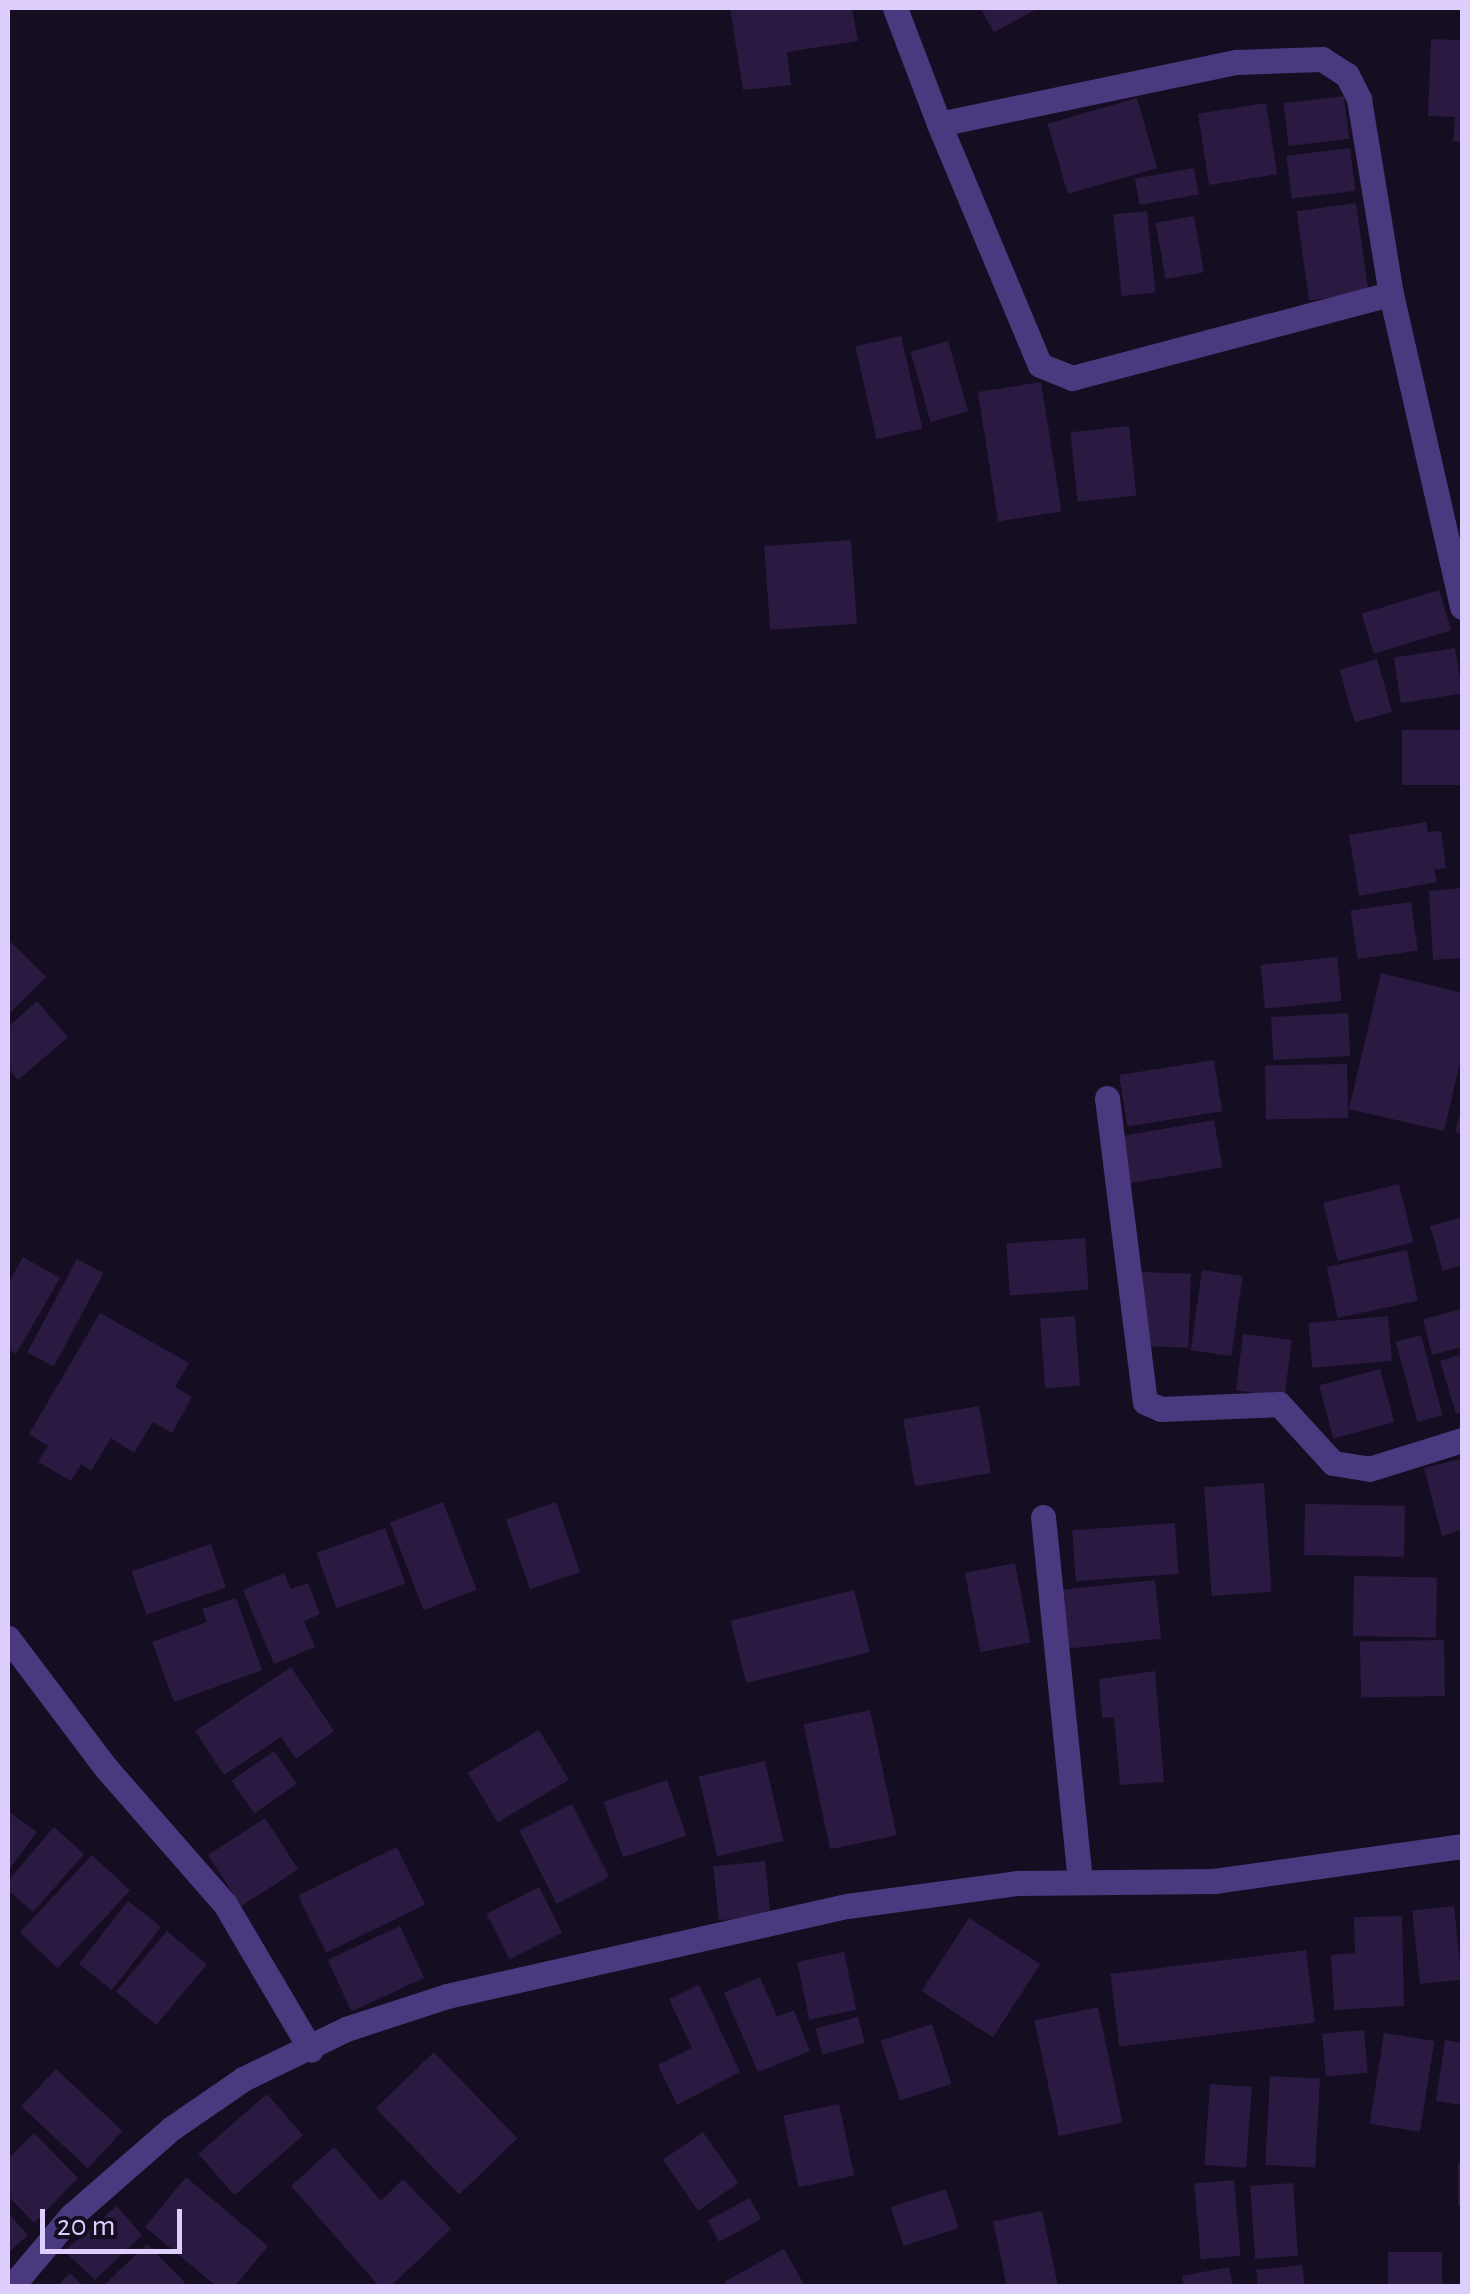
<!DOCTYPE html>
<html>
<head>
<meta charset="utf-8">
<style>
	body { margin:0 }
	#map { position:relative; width:1470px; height:2294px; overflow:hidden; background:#150d21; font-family:"Alegreya Sans",sans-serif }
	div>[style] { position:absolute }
	.building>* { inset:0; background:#2a1a41; transform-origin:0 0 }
	.minor>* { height:25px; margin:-12.5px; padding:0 12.5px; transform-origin:12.5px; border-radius:12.5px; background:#4a397f }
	span { translate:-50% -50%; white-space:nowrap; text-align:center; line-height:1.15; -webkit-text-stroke:10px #150d21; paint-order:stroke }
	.frame { position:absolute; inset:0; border:10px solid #ddcefe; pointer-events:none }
	.scale { position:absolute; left:40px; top:2209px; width:142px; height:45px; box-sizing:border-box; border:5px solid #ddcefe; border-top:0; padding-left:12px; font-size:30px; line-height:35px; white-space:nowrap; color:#ddcefe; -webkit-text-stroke:8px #150d21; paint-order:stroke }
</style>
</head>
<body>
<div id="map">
	<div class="building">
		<i style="clip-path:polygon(730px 8px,852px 8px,858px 41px,787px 52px,791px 85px,743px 90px)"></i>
		<i style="clip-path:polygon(980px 8px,1039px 8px,994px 32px)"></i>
		<i style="clip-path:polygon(1431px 39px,1462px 40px,1462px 142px,1453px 141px,1455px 117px,1428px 116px)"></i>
		<i style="left:1344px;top:96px;width:43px;height:61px;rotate:83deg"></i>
		<i style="left:1137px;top:98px;width:73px;height:93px;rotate:74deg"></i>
		<i style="left:1266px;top:103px;width:72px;height:69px;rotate:81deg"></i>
		<i style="left:1350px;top:148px;width:43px;height:64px;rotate:83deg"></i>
		<i style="left:1194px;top:168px;width:27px;height:60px;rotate:80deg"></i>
		<i style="left:1356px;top:203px;width:90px;height:60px;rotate:82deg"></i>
		<i style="left:1147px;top:211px;width:82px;height:34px;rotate:84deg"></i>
		<i style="left:1194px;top:216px;width:57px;height:39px;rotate:80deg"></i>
		<i style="left:901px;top:336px;width:95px;height:47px;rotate:77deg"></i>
		<i style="left:948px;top:341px;width:73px;height:39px;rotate:74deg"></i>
		<i style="left:1041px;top:382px;width:131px;height:64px;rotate:81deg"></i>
		<i style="left:1129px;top:426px;width:70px;height:59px;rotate:84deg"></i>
		<i style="left:851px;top:540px;width:84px;height:87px;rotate:86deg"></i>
		<i style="left:1439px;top:590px;width:42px;height:81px;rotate:73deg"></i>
		<i style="left:1455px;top:648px;width:46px;height:62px;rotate:81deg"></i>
		<i style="left:1377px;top:659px;width:55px;height:39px;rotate:74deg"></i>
		<i style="left:1462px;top:730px;width:55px;height:60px;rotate:90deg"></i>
		<i style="clip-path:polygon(1426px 822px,1428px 832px,1441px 831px,1446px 868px,1434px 870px,1437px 882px,1359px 896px,1349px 835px)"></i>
		<i style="clip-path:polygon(1462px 888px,1462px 958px,1433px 960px,1429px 891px)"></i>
		<i style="left:1411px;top:902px;width:49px;height:61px;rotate:82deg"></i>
		<i style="clip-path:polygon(11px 942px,46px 977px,8px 1015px,8px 946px)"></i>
		<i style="left:1337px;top:957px;width:44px;height:77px;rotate:84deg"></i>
		<i style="clip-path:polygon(1381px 973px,1462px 993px,1462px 1054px,1444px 1131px,1349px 1109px)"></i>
		<i style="clip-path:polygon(37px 1001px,68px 1037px,18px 1080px,8px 1068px,8px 1027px)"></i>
		<i style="left:1348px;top:1013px;width:43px;height:77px;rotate:87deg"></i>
		<i style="left:1214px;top:1060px;width:52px;height:96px;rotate:81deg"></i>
		<i style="left:1347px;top:1064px;width:54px;height:82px;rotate:89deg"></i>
		<i style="clip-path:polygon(1462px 1107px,1462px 1134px,1455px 1132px)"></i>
		<i style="left:1214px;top:1120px;width:48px;height:97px;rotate:80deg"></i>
		<i style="left:1399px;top:1184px;width:60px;height:78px;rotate:76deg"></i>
		<i style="clip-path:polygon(1462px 1217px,1462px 1265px,1443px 1271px,1430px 1226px)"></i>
		<i style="left:1085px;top:1238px;width:52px;height:79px;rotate:86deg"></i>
		<i style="left:1407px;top:1250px;width:52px;height:82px;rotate:78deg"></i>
		<i style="clip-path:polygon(23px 1257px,60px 1278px,16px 1354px,8px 1349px,8px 1284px)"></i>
		<i style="left:77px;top:1259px;width:30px;height:106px;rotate:28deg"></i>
		<i style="left:1202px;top:1270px;width:41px;height:81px;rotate:8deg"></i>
		<i style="left:1142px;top:1272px;width:49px;height:74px;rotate:2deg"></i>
		<i style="clip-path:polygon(1462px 1309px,1462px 1347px,1432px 1355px,1423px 1319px)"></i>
		<i style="clip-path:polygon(100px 1313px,189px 1363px,175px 1387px,192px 1397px,172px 1433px,153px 1422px,134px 1453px,111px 1438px,91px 1471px,81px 1464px,71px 1481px,38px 1462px,48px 1446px,29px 1434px)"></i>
		<i style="left:1075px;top:1316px;width:70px;height:35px;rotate:86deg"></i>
		<i style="left:1388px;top:1316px;width:45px;height:80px;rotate:85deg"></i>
		<i style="left:1243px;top:1334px;width:49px;height:57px;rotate:7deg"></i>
		<i style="left:1421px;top:1335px;width:83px;height:26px;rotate:75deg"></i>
		<i style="clip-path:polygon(1462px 1354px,1462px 1412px,1456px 1414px,1440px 1361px)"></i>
		<i style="left:1380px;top:1369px;width:55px;height:63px;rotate:75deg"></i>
		<i style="left:979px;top:1406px;width:68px;height:77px;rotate:80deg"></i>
		<i style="clip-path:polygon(1460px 1459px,1462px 1530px,1442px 1536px,1424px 1468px)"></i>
		<i style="left:1264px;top:1483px;width:109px;height:60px;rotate:86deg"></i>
		<i style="left:443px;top:1502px;width:94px;height:57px;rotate:69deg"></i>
		<i style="left:556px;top:1502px;width:74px;height:53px;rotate:71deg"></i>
		<i style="left:1305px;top:1504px;width:100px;height:51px;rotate:1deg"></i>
		<i style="left:1175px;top:1523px;width:51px;height:103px;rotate:86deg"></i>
		<i style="left:385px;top:1528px;width:59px;height:73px;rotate:70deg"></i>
		<i style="left:211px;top:1544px;width:46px;height:84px;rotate:71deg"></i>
		<i style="left:1015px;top:1563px;width:81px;height:51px;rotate:79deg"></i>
		<i style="clip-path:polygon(284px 1573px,291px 1589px,308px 1583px,320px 1614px,304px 1621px,315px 1647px,274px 1664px,243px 1590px)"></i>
		<i style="left:1354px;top:1576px;width:83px;height:60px;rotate:1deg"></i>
		<i style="left:1155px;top:1580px;width:59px;height:103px;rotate:84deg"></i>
		<i style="left:854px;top:1590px;width:64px;height:127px;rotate:76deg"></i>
		<i style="clip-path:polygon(236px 1598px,262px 1670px,174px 1702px,152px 1642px,207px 1622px,202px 1609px)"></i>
		<i style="left:1444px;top:1640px;width:56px;height:84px;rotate:89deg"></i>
		<i style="clip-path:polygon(291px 1667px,334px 1731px,296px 1759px,281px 1737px,224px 1775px,195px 1731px)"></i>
		<i style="clip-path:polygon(1155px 1671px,1164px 1782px,1120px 1785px,1114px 1717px,1102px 1718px,1099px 1679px)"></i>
		<i style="left:870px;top:1710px;width:128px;height:68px;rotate:78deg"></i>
		<i style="left:539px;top:1730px;width:58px;height:83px;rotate:59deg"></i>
		<i style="left:274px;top:1751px;width:40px;height:52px;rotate:55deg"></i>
		<i style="left:765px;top:1761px;width:82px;height:68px;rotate:77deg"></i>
		<i style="left:667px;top:1780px;width:59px;height:67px;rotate:71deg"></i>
		<i style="left:572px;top:1804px;width:82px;height:59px;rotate:63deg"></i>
		<i style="clip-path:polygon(8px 1811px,37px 1832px,8px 1871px)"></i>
		<i style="left:265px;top:1818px;width:61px;height:68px;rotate:57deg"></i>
		<i style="clip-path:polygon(54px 1827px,84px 1854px,33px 1912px,8px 1890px,8px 1881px)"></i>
		<i style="left:397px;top:1847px;width:64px;height:110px;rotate:64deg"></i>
		<i style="left:92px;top:1855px;width:52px;height:106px;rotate:43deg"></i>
		<i style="left:765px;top:1861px;width:54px;height:52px;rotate:84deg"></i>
		<i style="left:539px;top:1887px;width:51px;height:59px;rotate:63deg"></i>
		<i style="left:128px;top:1901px;width:42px;height:80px;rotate:38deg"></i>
		<i style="left:1454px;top:1906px;width:74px;height:42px;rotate:84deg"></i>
		<i style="clip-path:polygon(1402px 1916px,1404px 2006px,1334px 2010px,1331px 1955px,1355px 1953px,1354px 1917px)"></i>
		<i style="left:969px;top:1918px;width:85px;height:87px;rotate:33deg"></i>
		<i style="left:400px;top:1926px;width:57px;height:80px;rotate:65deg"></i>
		<i style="left:167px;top:1931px;width:52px;height:79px;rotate:40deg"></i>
		<i style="left:1306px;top:1950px;width:73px;height:197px;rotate:83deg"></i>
		<i style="left:844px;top:1952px;width:59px;height:48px;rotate:78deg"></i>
		<i style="clip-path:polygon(760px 1977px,777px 2017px,794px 2010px,810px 2051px,758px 2072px,724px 1993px)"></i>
		<i style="clip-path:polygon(699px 1985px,740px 2072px,677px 2105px,658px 2065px,692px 2048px,669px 1999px)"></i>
		<i style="left:1098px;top:2007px;width:118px;height:65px;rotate:78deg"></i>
		<i style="left:858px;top:2017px;width:27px;height:44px;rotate:75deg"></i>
		<i style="left:932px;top:2024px;width:63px;height:54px;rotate:72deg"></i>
		<i style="left:1364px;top:2030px;width:43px;height:42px;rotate:85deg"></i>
		<i style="left:1384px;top:2033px;width:51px;height:92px;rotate:9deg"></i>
		<i style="clip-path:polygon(1445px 2040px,1462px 2043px,1462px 2105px,1436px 2101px)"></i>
		<i style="left:434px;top:2052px;width:120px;height:81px;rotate:46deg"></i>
		<i style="left:56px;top:2069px;width:91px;height:51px;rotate:43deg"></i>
		<i style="left:1270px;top:2076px;width:50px;height:89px;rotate:3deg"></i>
		<i style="left:1210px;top:2084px;width:42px;height:81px;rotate:4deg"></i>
		<i style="left:267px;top:2094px;width:55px;height:91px;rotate:49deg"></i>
		<i style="left:839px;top:2104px;width:73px;height:57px;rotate:78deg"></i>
		<i style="left:703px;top:2132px;width:62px;height:49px;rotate:55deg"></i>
		<i style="clip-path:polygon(34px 2133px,78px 2178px,34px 2223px,8px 2196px,8px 2159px)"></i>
		<i style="clip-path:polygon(334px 2147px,381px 2201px,403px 2179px,451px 2229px,391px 2286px,379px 2286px,291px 2186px)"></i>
		<i style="left:1458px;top:2163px;width:4px;height:43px"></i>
		<i style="clip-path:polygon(186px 2177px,268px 2246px,235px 2286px,216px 2286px,145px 2227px)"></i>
		<i style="left:1234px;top:2180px;width:76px;height:40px;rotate:85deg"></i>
		<i style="left:1293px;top:2183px;width:73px;height:43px;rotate:86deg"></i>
		<i style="left:946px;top:2189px;width:41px;height:58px;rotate:72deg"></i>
		<i style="left:750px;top:2198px;width:24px;height:48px;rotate:62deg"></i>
		<i style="clip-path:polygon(117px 2206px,142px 2235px,95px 2280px,64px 2251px)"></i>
		<i style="left:1042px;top:2211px;width:75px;height:50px;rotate:78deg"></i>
		<i style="clip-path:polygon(8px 2213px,28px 2235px,8px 2253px)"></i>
		<i style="clip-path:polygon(147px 2244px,188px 2286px,103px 2286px)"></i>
		<i style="clip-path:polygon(784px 2249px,805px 2286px,726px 2286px,724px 2282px)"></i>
		<i style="left:1442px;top:2252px;width:34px;height:54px;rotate:90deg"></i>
		<i style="clip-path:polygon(1302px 2265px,1305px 2286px,1258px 2286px,1256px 2270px)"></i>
		<i style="clip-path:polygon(1229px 2267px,1233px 2286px,1184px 2286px,1182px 2276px)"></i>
		<i style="clip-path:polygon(70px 2273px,83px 2286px,57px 2286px)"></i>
	</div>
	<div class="minor">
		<i style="left:895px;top:8px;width:124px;rotate:69.2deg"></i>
		<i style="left:939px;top:124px;width:304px;rotate:-11.8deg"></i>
		<i style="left:1237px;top:62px;width:85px;rotate:-2deg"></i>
		<i style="left:1322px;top:59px;width:30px;rotate:33deg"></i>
		<i style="left:1347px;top:75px;width:27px;rotate:63deg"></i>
		<i style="left:1359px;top:99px;width:198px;rotate:80.7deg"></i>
		<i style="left:1391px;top:294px;width:321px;rotate:77.2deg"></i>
		<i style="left:939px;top:124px;width:261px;rotate:67.3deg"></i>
		<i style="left:1040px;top:365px;width:35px;rotate:22deg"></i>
		<i style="left:1072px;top:378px;width:330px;rotate:-14.8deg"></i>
		<i style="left:1107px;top:1098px;width:306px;rotate:82.9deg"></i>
		<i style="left:1145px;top:1402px;width:17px;rotate:24deg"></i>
		<i style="left:1161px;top:1409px;width:118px;rotate:-2.4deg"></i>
		<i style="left:1279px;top:1404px;width:80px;rotate:47.5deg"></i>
		<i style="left:1333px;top:1463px;width:36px;rotate:9deg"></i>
		<i style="left:1369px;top:1469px;width:97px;rotate:-17.3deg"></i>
		<i style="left:1043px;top:1517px;width:367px;rotate:84.2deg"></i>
		<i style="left:8px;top:1638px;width:163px;rotate:53deg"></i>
		<i style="left:106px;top:1768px;width:181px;rotate:48.8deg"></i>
		<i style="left:225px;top:1904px;width:169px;rotate:59.5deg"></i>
		<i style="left:12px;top:2286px;width:92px;rotate:-49.9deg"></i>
		<i style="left:71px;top:2216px;width:134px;rotate:-41.1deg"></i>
		<i style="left:172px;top:2128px;width:86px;rotate:-34.6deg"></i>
		<i style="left:243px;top:2079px;width:114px;rotate:-25.9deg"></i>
		<i style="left:346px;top:2029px;width:106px;rotate:-18.1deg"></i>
		<i style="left:447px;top:1996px;width:410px;rotate:-12.7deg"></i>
		<i style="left:847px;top:1906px;width:173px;rotate:-7.7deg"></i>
		<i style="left:1018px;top:1883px;width:196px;rotate:-0.6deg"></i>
		<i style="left:1214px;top:1881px;width:250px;rotate:-8deg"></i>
	</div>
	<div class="frame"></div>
	<div class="scale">20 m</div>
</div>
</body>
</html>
